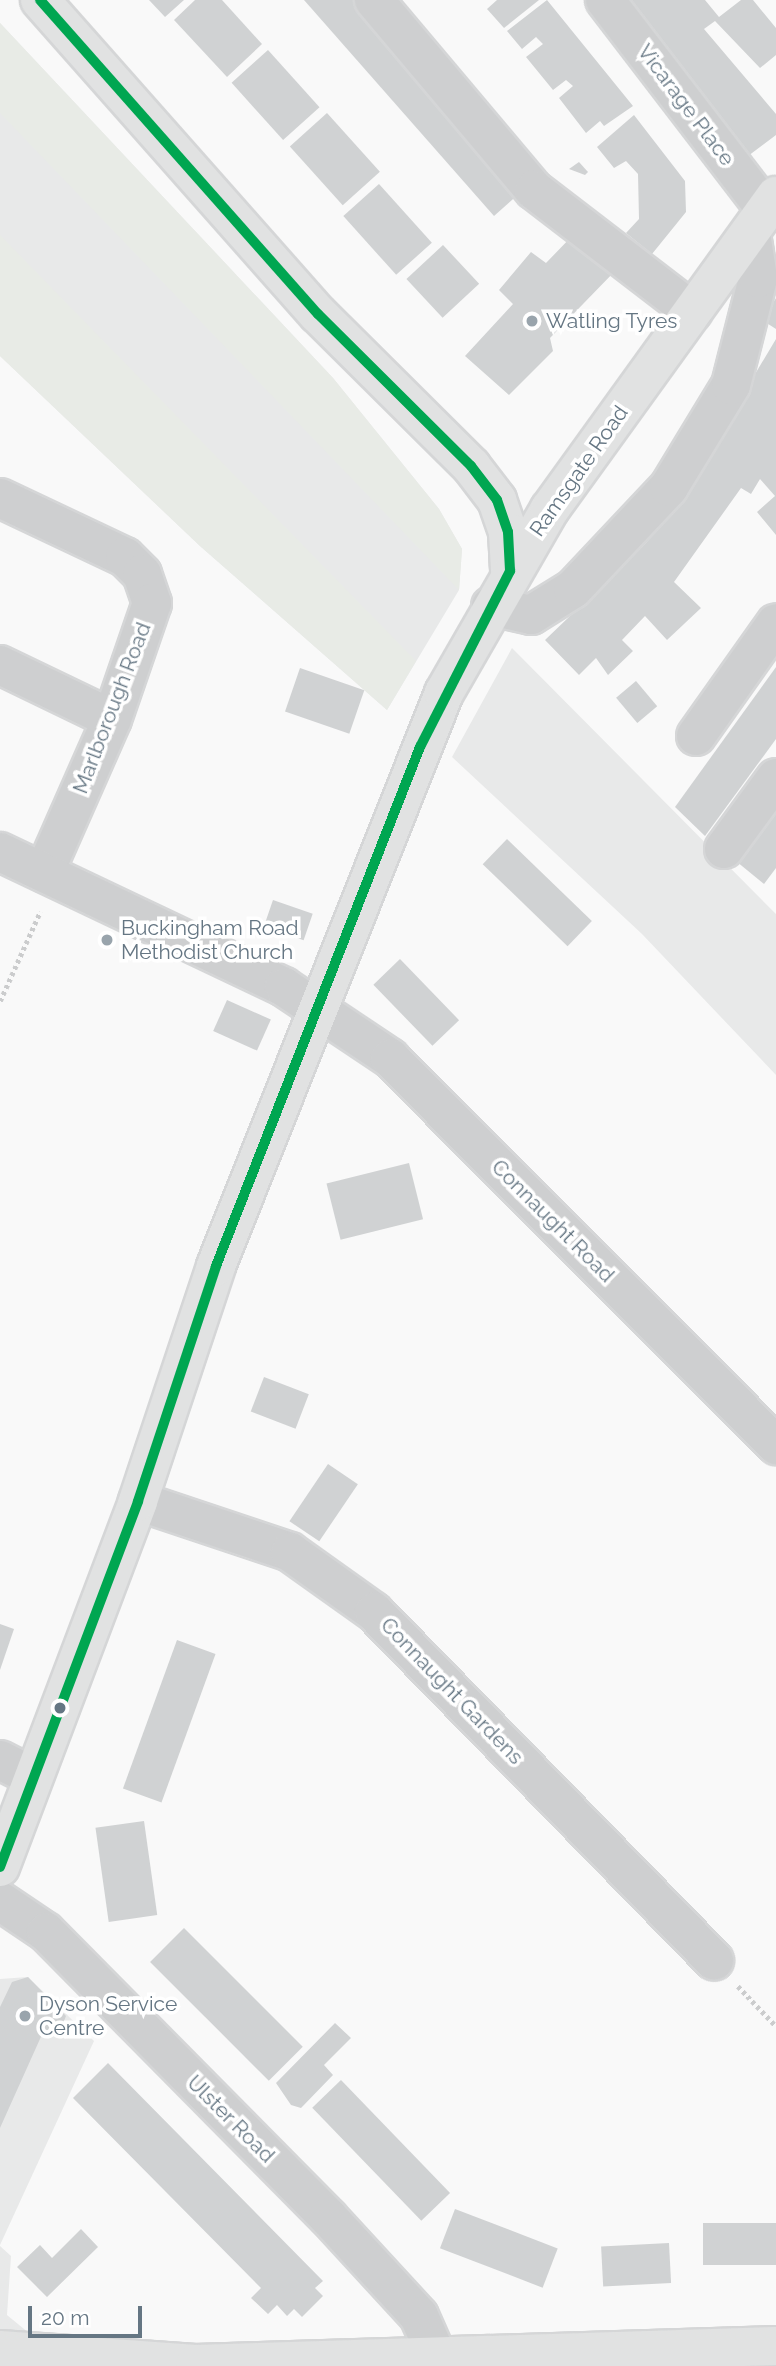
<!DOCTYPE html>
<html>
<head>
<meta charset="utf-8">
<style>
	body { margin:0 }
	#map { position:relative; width:776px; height:2366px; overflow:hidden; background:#f9f9f9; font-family:Raleway,sans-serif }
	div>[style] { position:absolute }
	.built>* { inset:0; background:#e8e9e9 }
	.green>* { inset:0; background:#e8ebe6 }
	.building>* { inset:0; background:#d0d2d3; transform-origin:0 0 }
	.path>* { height:4.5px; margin-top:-2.25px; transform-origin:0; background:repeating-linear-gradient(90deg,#cbcccd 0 3.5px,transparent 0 7px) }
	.roads { filter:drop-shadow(2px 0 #d5d6d7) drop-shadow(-2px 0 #d5d6d7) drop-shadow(0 2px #d5d6d7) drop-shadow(0 -2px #d5d6d7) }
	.minor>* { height:38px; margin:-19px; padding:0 19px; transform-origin:19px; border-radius:19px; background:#cecfd0 }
	.major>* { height:38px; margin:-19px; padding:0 19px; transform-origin:19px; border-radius:19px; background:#e1e2e2 }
	.bus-1>* { height:10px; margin:-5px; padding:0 5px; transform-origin:5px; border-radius:5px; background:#00a651 }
	.dots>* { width:19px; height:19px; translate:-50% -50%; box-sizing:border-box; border:4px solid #fff; border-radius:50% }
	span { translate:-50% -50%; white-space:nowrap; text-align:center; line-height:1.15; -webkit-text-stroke:7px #fff; paint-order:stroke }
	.street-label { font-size:21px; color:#657683 }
	.poi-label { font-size:21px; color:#657683 }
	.left { translate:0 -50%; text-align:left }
	.scale { position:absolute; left:28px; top:2306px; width:114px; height:32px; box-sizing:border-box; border:4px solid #657683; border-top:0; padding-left:9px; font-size:21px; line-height:24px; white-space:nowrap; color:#657683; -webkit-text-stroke:5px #fff; paint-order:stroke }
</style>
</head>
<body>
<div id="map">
	<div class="built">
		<i style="clip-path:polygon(0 23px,333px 378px,439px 509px,462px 549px,459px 590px,387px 710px,200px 546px,0 356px)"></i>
		<i style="clip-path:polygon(512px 648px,776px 914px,776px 1075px,642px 934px,452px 757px)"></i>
		<i style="clip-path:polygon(28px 1977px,94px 2041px,0 2245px,0 1979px)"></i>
		<i style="clip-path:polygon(0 2246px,11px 2256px,7px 2315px,69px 2366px,0 2366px)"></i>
	</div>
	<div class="green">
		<i style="clip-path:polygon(0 23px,333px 378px,439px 509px,462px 549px,459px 590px,0 113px)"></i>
		<i style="clip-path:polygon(0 235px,416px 661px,387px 710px,200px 546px,0 356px)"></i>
	</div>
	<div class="building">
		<i style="clip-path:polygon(149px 0,184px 0,165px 17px)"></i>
		<i style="clip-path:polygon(195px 0,222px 0,262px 44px,227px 77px,174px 20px)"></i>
		<i style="clip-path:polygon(304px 0,354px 0,521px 192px,494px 216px)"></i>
		<i style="clip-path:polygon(497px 0,539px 0,504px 28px,487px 9px)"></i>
		<i style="clip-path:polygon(547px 0,633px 106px,604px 126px,600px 121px,586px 133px,559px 98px,573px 86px,566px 80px,553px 90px,526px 57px,543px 44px,536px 37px,522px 49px,507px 31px)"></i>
		<i style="clip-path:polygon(628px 0,705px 0,719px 17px,741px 0,753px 0,776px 28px,776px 55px,760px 68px,715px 21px,704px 29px,776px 114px,776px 135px,748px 156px)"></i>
		<i style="left:268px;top:50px;width:77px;height:49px;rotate:48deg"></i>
		<i style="left:327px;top:113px;width:79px;height:50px;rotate:48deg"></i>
		<i style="clip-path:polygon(634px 115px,685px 181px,686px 212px,652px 254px,626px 233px,639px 219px,638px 174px,626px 161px,614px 168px,597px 147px)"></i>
		<i style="clip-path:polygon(579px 162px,588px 172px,585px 175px,569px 169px)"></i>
		<i style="left:379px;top:184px;width:79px;height:48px;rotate:48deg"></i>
		<i style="clip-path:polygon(575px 233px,617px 269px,550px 338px,553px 351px,509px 395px,465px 356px,513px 304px,499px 290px,531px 252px,546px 263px)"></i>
		<i style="left:443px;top:245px;width:53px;height:50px;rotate:47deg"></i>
		<i style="clip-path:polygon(776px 298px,776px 329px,762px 320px)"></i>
		<i style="clip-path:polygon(776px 339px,776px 535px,757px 512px,775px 496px,760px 479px,751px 494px,741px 488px,674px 582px,701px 608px,667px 640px,645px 616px,622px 640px,633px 651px,608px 675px,596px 658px,579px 675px,545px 640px,646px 543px,682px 496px)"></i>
		<i style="clip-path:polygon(776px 667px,776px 739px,705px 836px,675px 807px)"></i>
		<i style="left:300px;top:668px;width:68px;height:46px;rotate:19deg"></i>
		<i style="left:636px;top:681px;width:33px;height:26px;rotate:50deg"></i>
		<i style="clip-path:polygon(776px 797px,776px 868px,764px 884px,731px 857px)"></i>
		<i style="left:507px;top:839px;width:118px;height:35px;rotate:44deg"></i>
		<i style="left:273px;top:900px;width:42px;height:28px;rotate:19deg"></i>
		<i style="left:400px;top:959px;width:85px;height:37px;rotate:46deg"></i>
		<i style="left:227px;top:1000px;width:48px;height:34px;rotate:24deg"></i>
		<i style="left:409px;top:1163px;width:58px;height:85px;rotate:76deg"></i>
		<i style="left:264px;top:1377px;width:48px;height:37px;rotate:21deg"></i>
		<i style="left:328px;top:1464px;width:36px;height:69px;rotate:34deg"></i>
		<i style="clip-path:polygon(0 1624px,14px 1629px,0 1670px)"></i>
		<i style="left:177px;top:1640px;width:41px;height:158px;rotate:20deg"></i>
		<i style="left:144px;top:1821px;width:95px;height:49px;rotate:82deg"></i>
		<i style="left:184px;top:1928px;width:168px;height:48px;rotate:45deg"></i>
		<i style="clip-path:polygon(28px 1977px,66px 2016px,58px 2036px,44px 2030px,0 2128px,0 2007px,12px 1982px)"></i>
		<i style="clip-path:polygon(335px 2023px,351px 2038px,324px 2065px,333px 2075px,301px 2108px,291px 2105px,276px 2083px)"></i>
		<i style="clip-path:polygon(108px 2063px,323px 2281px,315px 2288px,323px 2296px,302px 2317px,294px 2309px,287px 2316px,277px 2305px,268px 2314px,251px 2298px,261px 2288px,73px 2098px)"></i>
		<i style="left:341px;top:2080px;width:157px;height:40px;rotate:46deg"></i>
		<i style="left:455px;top:2209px;width:110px;height:42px;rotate:21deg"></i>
		<i style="left:776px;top:2223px;width:42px;height:73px;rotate:90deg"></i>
		<i style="clip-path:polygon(81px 2229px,98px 2247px,47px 2297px,17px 2267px,40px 2245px,52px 2258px)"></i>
		<i style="left:669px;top:2243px;width:40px;height:68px;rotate:87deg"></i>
	</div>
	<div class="path">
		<i style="left:0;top:1001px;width:98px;rotate:-65.8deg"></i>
		<i style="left:738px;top:1986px;width:55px;rotate:46.5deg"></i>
	</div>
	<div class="roads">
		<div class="minor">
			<i style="left:374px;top:0;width:248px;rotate:49.9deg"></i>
			<i style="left:534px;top:190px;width:200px;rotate:37.5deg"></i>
			<i style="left:605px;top:0;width:265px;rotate:52.5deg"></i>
			<i style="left:0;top:498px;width:138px;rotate:25.3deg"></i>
			<i style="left:125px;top:557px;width:24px;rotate:45deg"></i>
			<i style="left:142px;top:574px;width:31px;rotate:71deg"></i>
			<i style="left:152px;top:603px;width:123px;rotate:109deg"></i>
			<i style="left:112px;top:719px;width:168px;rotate:113.8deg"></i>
			<i style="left:491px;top:606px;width:41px;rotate:12.7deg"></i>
			<i style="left:531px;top:615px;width:49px;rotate:-31.8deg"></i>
			<i style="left:573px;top:589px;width:140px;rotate:-46.7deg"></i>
			<i style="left:669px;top:487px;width:119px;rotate:-58.7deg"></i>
			<i style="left:731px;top:385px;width:110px;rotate:-75.8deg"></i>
			<i style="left:758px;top:278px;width:45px;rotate:-99deg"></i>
			<i style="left:0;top:665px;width:124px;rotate:25.7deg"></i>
			<i style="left:696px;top:736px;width:138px;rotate:-54.7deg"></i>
			<i style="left:724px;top:849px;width:88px;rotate:-53.8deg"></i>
			<i style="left:0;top:852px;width:314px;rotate:25.4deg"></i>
			<i style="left:284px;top:987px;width:128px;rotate:33.8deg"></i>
			<i style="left:390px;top:1058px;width:547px;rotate:45.07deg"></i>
			<i style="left:138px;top:1501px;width:160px;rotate:18.5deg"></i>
			<i style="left:290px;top:1552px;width:103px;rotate:35.5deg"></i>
			<i style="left:374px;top:1612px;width:487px;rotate:45.7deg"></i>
			<i style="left:0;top:1760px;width:35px;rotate:27deg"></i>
			<i style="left:0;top:1901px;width:55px;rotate:34deg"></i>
			<i style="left:46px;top:1932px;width:401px;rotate:45.3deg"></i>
			<i style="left:328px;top:2217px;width:134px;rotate:47.4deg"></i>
			<i style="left:419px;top:2316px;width:47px;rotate:66.2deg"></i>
		</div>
		<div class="major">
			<i style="left:40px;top:0;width:419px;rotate:48.5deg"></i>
			<i style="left:318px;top:314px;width:216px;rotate:44.8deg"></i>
			<i style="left:471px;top:466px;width:43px;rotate:52.6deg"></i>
			<i style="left:497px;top:500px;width:34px;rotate:71deg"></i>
			<i style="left:508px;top:532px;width:39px;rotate:87deg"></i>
			<i style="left:0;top:1867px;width:391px;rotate:-69.3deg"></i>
			<i style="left:138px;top:1501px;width:248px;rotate:-71.6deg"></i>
			<i style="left:216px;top:1266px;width:617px;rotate:-68.3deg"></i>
			<i style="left:444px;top:693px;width:212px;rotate:-60.1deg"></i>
			<i style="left:550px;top:509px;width:386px;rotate:-54.2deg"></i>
			<i style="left:0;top:2350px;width:196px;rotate:4.1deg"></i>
			<i style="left:195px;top:2364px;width:581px;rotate:-1.77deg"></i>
		</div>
	</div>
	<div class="bus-1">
		<i style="left:40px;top:0;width:419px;rotate:48.5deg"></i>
		<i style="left:318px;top:314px;width:216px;rotate:44.8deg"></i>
		<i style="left:471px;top:466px;width:43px;rotate:52.6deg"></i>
		<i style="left:497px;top:500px;width:34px;rotate:71deg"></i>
		<i style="left:508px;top:532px;width:39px;rotate:87deg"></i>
		<i style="left:0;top:1867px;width:391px;rotate:-69.3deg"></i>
		<i style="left:138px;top:1501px;width:248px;rotate:-71.6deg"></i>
		<i style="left:216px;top:1266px;width:558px;rotate:-68.54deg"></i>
		<i style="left:420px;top:747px;width:198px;rotate:-62.9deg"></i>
	</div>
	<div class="dots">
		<i style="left:532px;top:321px;background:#99a4ac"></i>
		<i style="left:107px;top:940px;background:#99a4ac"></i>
		<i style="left:60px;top:1708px;background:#657683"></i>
		<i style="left:25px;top:2016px;background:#99a4ac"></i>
	</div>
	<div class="street-label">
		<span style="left:686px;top:105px;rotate:53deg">Vicarage Place</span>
		<span style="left:579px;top:471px;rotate:-55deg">Ramsgate Road</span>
		<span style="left:112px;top:708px;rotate:-69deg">Marlborough Road</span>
		<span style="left:553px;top:1221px;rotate:45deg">Connaught Road</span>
		<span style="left:452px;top:1691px;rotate:46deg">Connaught Gardens</span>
		<span style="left:231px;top:2119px;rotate:45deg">Ulster Road</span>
	</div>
	<div class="poi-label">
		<span class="left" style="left:546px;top:321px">Watling Tyres</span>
		<span class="left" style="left:121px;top:940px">Buckingham Road<br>Methodist Church</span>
		<span class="left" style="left:39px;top:2016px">Dyson Service<br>Centre</span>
	</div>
	<div class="scale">20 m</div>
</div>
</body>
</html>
